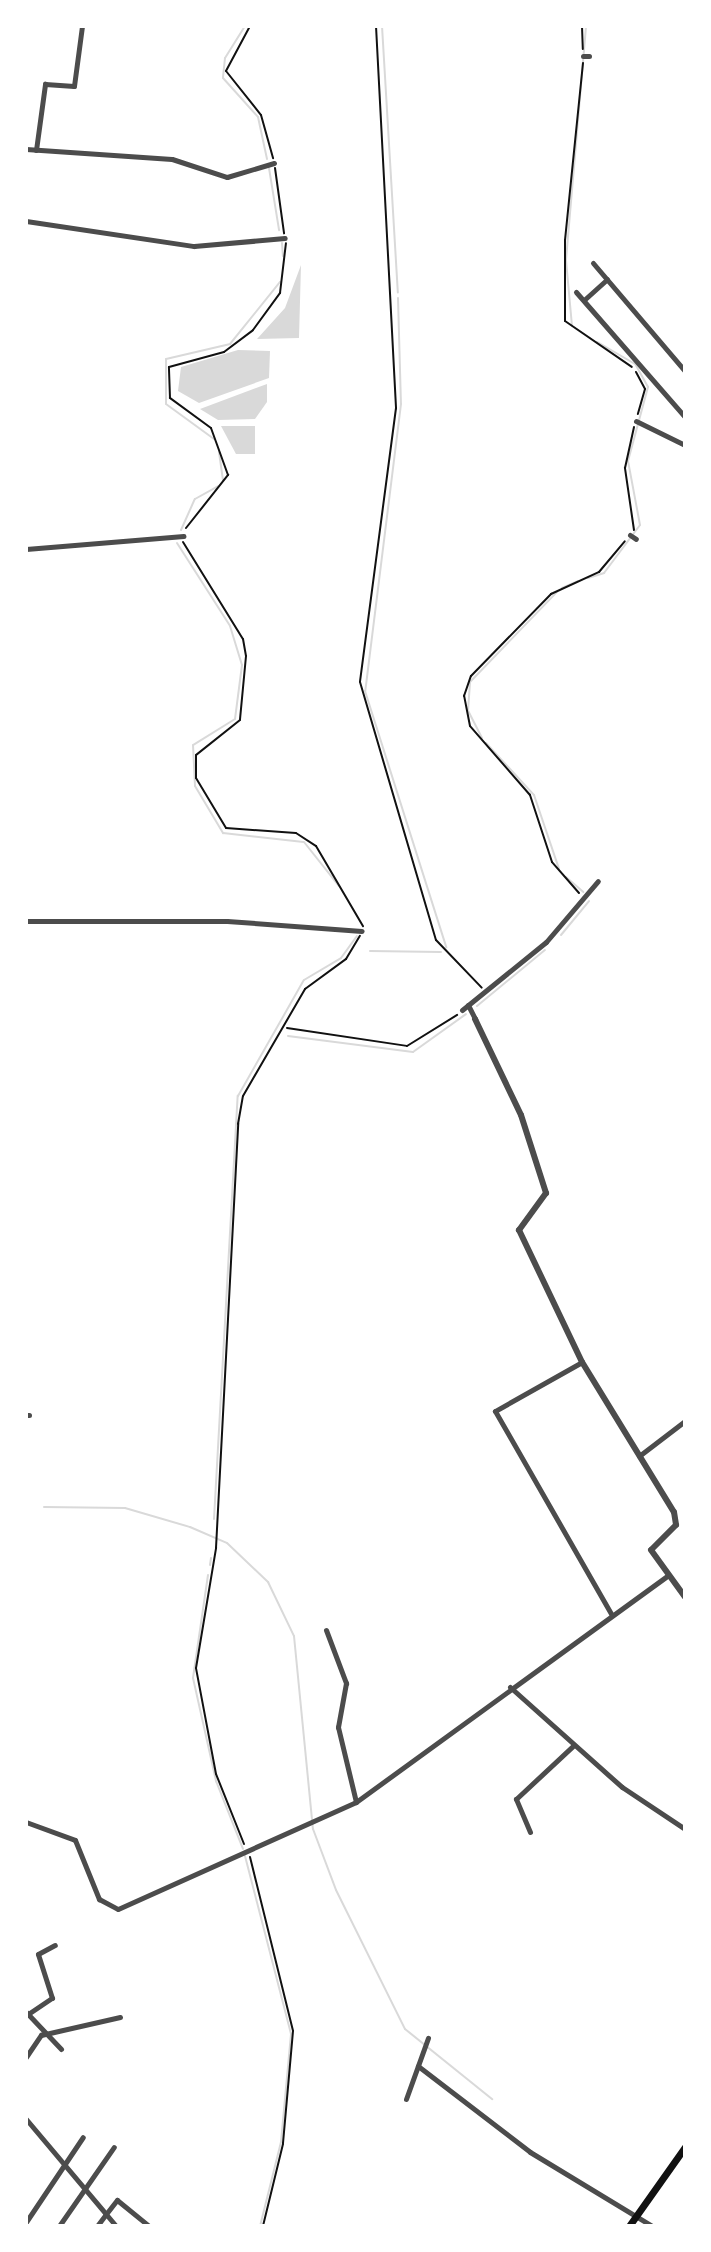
<!DOCTYPE html>
<html>
<head>
<meta charset="utf-8">
<style>
	body { margin:0 }
	#map { position:relative; width:711px; height:2252px; overflow:hidden; background:#fff; font-family:Mulish,sans-serif }
	div>[style] { position:absolute }
	.water>* { inset:0; background:#d9d9d9 }
	.stream>* { height:2px; margin:-1px; padding:0 1px; transform-origin:1px; border-radius:1px; background:#d9d9d9 }
	.path>* { height:2px; margin:-1px; padding:0 1px; transform-origin:1px; border-radius:1px; background:#111 }
	.minor>* { height:5px; margin:-2.5px; padding:0 2.5px; transform-origin:2.5px; border-radius:2.5px; background:#4c4c4c }
	.tertiary>* { height:6px; margin:-3px; padding:0 3px; transform-origin:3px; border-radius:3px; background:#4c4c4c }
	.primary>* { height:7px; margin:-3.5px; padding:0 3.5px; transform-origin:3.5px; border-radius:3.5px; background:#111 }
	span { translate:-50% -50%; white-space:nowrap; text-align:center; line-height:1.15; -webkit-text-stroke:6px #fff; paint-order:stroke }
	.frame { position:absolute; inset:0; border:28px solid #fff; pointer-events:none }
</style>
</head>
<body>
<div id="map">
	<div class="water">
		<i style="clip-path:polygon(301px 265px,299px 338px,257px 339px,285px 308px)"></i>
		<i style="clip-path:polygon(238px 350px,270px 351px,269px 378px,199px 403px,178px 391px,181px 367px)"></i>
		<i style="clip-path:polygon(267px 384px,267px 402px,255px 419px,218px 420px,200px 409px)"></i>
		<i style="clip-path:polygon(221px 426px,255px 426px,255px 454px,236px 454px)"></i>
	</div>
	<div class="stream">
		<i style="left:245px;top:26px;width:38px;rotate:122deg"></i>
		<i style="left:225px;top:58px;width:20px;rotate:96deg"></i>
		<i style="left:223px;top:78px;width:52px;rotate:48.1deg"></i>
		<i style="left:258px;top:117px;width:43px;rotate:77.9deg"></i>
		<i style="left:382px;top:26px;width:267px;rotate:86.6deg"></i>
		<i style="left:269px;top:168px;width:63px;rotate:80.8deg"></i>
		<i style="left:282px;top:243px;width:13px;rotate:86deg"></i>
		<i style="left:398px;top:298px;width:106px;rotate:88.4deg"></i>
		<i style="left:401px;top:404px;width:289px;rotate:97.1deg"></i>
		<i style="left:365px;top:691px;width:269px;rotate:72.4deg"></i>
		<i style="left:572px;top:326px;width:66px;rotate:-95.2deg"></i>
		<i style="left:566px;top:260px;width:235px;rotate:-85.1deg"></i>
		<i style="left:214px;top:439px;width:59px;rotate:-143.9deg"></i>
		<i style="left:166px;top:404px;width:45px;rotate:-90deg"></i>
		<i style="left:166px;top:359px;width:66px;rotate:-13.2deg"></i>
		<i style="left:230px;top:344px;width:80px;rotate:-51.1deg"></i>
		<i style="left:219px;top:452px;width:29px;rotate:82deg"></i>
		<i style="left:181px;top:530px;width:34px;rotate:-66deg"></i>
		<i style="left:195px;top:499px;width:26px;rotate:-29deg"></i>
		<i style="left:177px;top:543px;width:98px;rotate:57.4deg"></i>
		<i style="left:230px;top:626px;width:41px;rotate:72.9deg"></i>
		<i style="left:242px;top:665px;width:54px;rotate:97.4deg"></i>
		<i style="left:235px;top:719px;width:49px;rotate:148.2deg"></i>
		<i style="left:193px;top:745px;width:41px;rotate:87.2deg"></i>
		<i style="left:195px;top:786px;width:55px;rotate:59.2deg"></i>
		<i style="left:223px;top:833px;width:81px;rotate:6.3deg"></i>
		<i style="left:304px;top:842px;width:56px;rotate:51.5deg"></i>
		<i style="left:588px;top:578px;width:17px;rotate:-17deg"></i>
		<i style="left:604px;top:573px;width:60px;rotate:-53.1deg"></i>
		<i style="left:640px;top:525px;width:65px;rotate:-100.6deg"></i>
		<i style="left:628px;top:461px;width:77px;rotate:-74.9deg"></i>
		<i style="left:648px;top:387px;width:26px;rotate:-119deg"></i>
		<i style="left:635px;top:364px;width:44px;rotate:-149.9deg"></i>
		<i style="left:562px;top:588px;width:17px;rotate:-24deg"></i>
		<i style="left:482px;top:738px;width:30px;rotate:-117deg"></i>
		<i style="left:468px;top:711px;width:29px;rotate:-86deg"></i>
		<i style="left:470px;top:682px;width:125px;rotate:-46deg"></i>
		<i style="left:486px;top:743px;width:71px;rotate:47.3deg"></i>
		<i style="left:534px;top:795px;width:78px;rotate:71.3deg"></i>
		<i style="left:566px;top:877px;width:23px;rotate:41deg"></i>
		<i style="left:561px;top:935px;width:44px;rotate:-50.5deg"></i>
		<i style="left:370px;top:951px;width:71px;rotate:0.8deg"></i>
		<i style="left:477px;top:1006px;width:88px;rotate:-39.5deg"></i>
		<i style="left:288px;top:1036px;width:126px;rotate:7.3deg"></i>
		<i style="left:413px;top:1052px;width:65px;rotate:-35.6deg"></i>
		<i style="left:44px;top:1507px;width:81px;rotate:0.7deg"></i>
		<i style="left:125px;top:1508px;width:68px;rotate:16.3deg"></i>
		<i style="left:190px;top:1527px;width:40px;rotate:23.4deg"></i>
		<i style="left:227px;top:1543px;width:57px;rotate:43.6deg"></i>
		<i style="left:268px;top:1582px;width:60px;rotate:64.3deg"></i>
		<i style="left:294px;top:1636px;width:194px;rotate:84.4deg"></i>
		<i style="left:313px;top:1829px;width:65px;rotate:69.3deg"></i>
		<i style="left:336px;top:1890px;width:155px;rotate:63.6deg"></i>
		<i style="left:405px;top:2029px;width:112px;rotate:38.8deg"></i>
		<i style="left:214px;top:1519px;width:424px;rotate:-86.8deg"></i>
		<i style="left:238px;top:1096px;width:133px;rotate:-60.4deg"></i>
		<i style="left:304px;top:980px;width:43px;rotate:-30.7deg"></i>
		<i style="left:341px;top:958px;width:27px;rotate:-54deg"></i>
		<i style="left:210px;top:1565px;width:7px;rotate:-82deg"></i>
		<i style="left:208px;top:1575px;width:104px;rotate:98.3deg"></i>
		<i style="left:193px;top:1678px;width:106px;rotate:77.4deg"></i>
		<i style="left:216px;top:1781px;width:73px;rotate:68.3deg"></i>
		<i style="left:245px;top:1856px;width:184px;rotate:75.5deg"></i>
		<i style="left:291px;top:2034px;width:108px;rotate:95.3deg"></i>
		<i style="left:281px;top:2142px;width:87px;rotate:104deg"></i>
	</div>
	<div class="path">
		<i style="left:250px;top:26px;width:51px;rotate:118.1deg"></i>
		<i style="left:226px;top:71px;width:56px;rotate:51.5deg"></i>
		<i style="left:261px;top:115px;width:45px;rotate:74.4deg"></i>
		<i style="left:376px;top:26px;width:383px;rotate:87deg"></i>
		<i style="left:396px;top:408px;width:276px;rotate:97.5deg"></i>
		<i style="left:360px;top:682px;width:269px;rotate:73.6deg"></i>
		<i style="left:436px;top:940px;width:66px;rotate:46.2deg"></i>
		<i style="left:582px;top:26px;width:23px;rotate:88deg"></i>
		<i style="left:583px;top:63px;width:178px;rotate:95.8deg"></i>
		<i style="left:565px;top:240px;width:81px;rotate:90deg"></i>
		<i style="left:565px;top:321px;width:81px;rotate:34.5deg"></i>
		<i style="left:275px;top:168px;width:66px;rotate:82.1deg"></i>
		<i style="left:636px;top:372px;width:19px;rotate:62deg"></i>
		<i style="left:645px;top:389px;width:26px;rotate:106deg"></i>
		<i style="left:186px;top:528px;width:68px;rotate:-51.6deg"></i>
		<i style="left:228px;top:475px;width:50px;rotate:-109.9deg"></i>
		<i style="left:211px;top:428px;width:51px;rotate:-143.8deg"></i>
		<i style="left:170px;top:398px;width:31px;rotate:-92deg"></i>
		<i style="left:169px;top:367px;width:57px;rotate:-15.3deg"></i>
		<i style="left:224px;top:352px;width:36px;rotate:-37deg"></i>
		<i style="left:253px;top:330px;width:46px;rotate:-53.9deg"></i>
		<i style="left:280px;top:293px;width:50px;rotate:-83.2deg"></i>
		<i style="left:634px;top:530px;width:63px;rotate:-98.3deg"></i>
		<i style="left:625px;top:468px;width:42px;rotate:-77.6deg"></i>
		<i style="left:183px;top:542px;width:114px;rotate:58.3deg"></i>
		<i style="left:243px;top:639px;width:17px;rotate:80deg"></i>
		<i style="left:246px;top:656px;width:64px;rotate:95.4deg"></i>
		<i style="left:240px;top:720px;width:56px;rotate:141.5deg"></i>
		<i style="left:196px;top:755px;width:23px;rotate:90deg"></i>
		<i style="left:196px;top:778px;width:58px;rotate:59deg"></i>
		<i style="left:226px;top:828px;width:70px;rotate:4.1deg"></i>
		<i style="left:296px;top:833px;width:24px;rotate:33deg"></i>
		<i style="left:316px;top:846px;width:93px;rotate:59.6deg"></i>
		<i style="left:579px;top:893px;width:41px;rotate:-131.1deg"></i>
		<i style="left:552px;top:862px;width:71px;rotate:-108.2deg"></i>
		<i style="left:530px;top:795px;width:91px;rotate:-131deg"></i>
		<i style="left:470px;top:726px;width:31px;rotate:-101deg"></i>
		<i style="left:464px;top:696px;width:21px;rotate:-71deg"></i>
		<i style="left:471px;top:676px;width:115px;rotate:-45.7deg"></i>
		<i style="left:551px;top:594px;width:53px;rotate:-24.6deg"></i>
		<i style="left:599px;top:572px;width:40px;rotate:-50deg"></i>
		<i style="left:287px;top:1028px;width:121px;rotate:8.5deg"></i>
		<i style="left:407px;top:1046px;width:59px;rotate:-31.8deg"></i>
		<i style="left:244px;top:1844px;width:75px;rotate:-111.8deg"></i>
		<i style="left:216px;top:1774px;width:108px;rotate:-100.7deg"></i>
		<i style="left:196px;top:1668px;width:122px;rotate:-80.5deg"></i>
		<i style="left:216px;top:1548px;width:425px;rotate:-87deg"></i>
		<i style="left:238px;top:1124px;width:28px;rotate:-80deg"></i>
		<i style="left:243px;top:1096px;width:124px;rotate:-59.9deg"></i>
		<i style="left:305px;top:989px;width:51px;rotate:-36.2deg"></i>
		<i style="left:346px;top:959px;width:27px;rotate:-59deg"></i>
		<i style="left:250px;top:1857px;width:179px;rotate:76.1deg"></i>
		<i style="left:293px;top:2031px;width:113px;rotate:95.1deg"></i>
		<i style="left:283px;top:2144px;width:84px;rotate:103.7deg"></i>
	</div>
	<div class="minor">
		<i style="left:583px;top:56px;width:6px"></i>
		<i style="left:26px;top:149px;width:146px;rotate:3.9deg"></i>
		<i style="left:172px;top:159px;width:58px;rotate:18.1deg"></i>
		<i style="left:227px;top:177px;width:49px;rotate:-16.6deg"></i>
		<i style="left:36px;top:150px;width:67px;rotate:-82.2deg"></i>
		<i style="left:45px;top:84px;width:29px;rotate:4deg"></i>
		<i style="left:74px;top:86px;width:61px;rotate:-82.4deg"></i>
		<i style="left:26px;top:221px;width:170px;rotate:8.5deg"></i>
		<i style="left:194px;top:246px;width:91px;rotate:-5deg"></i>
		<i style="left:593px;top:263px;width:142px;rotate:49.6deg"></i>
		<i style="left:576px;top:292px;width:166px;rotate:48.9deg"></i>
		<i style="left:584px;top:300px;width:31px;rotate:-42deg"></i>
		<i style="left:636px;top:421px;width:55px;rotate:26.1deg"></i>
		<i style="left:630px;top:535px;width:7px;rotate:34deg"></i>
		<i style="left:26px;top:549px;width:158px;rotate:-4.7deg"></i>
		<i style="left:26px;top:921px;width:201px"></i>
		<i style="left:227px;top:921px;width:135px;rotate:4.2deg"></i>
		<i style="left:468px;top:1005px;width:16px;rotate:63deg"></i>
		<i style="left:462px;top:1010px;width:108px;rotate:-39deg"></i>
		<i style="left:546px;top:942px;width:80px;rotate:-49.6deg"></i>
		<i style="left:582px;top:1362px;width:100px;rotate:150.6deg"></i>
		<i style="left:495px;top:1411px;width:235px;rotate:60.2deg"></i>
		<i style="left:26px;top:1415px;width:3px"></i>
		<i style="left:639px;top:1456px;width:58px;rotate:-37.3deg"></i>
		<i style="left:326px;top:1630px;width:57px;rotate:69.3deg"></i>
		<i style="left:346px;top:1683px;width:45px;rotate:100.3deg"></i>
		<i style="left:338px;top:1727px;width:77px;rotate:76.5deg"></i>
		<i style="left:510px;top:1687px;width:150px;rotate:41.8deg"></i>
		<i style="left:622px;top:1787px;width:76px;rotate:33.7deg"></i>
		<i style="left:26px;top:1822px;width:52px;rotate:20.2deg"></i>
		<i style="left:75px;top:1840px;width:64px;rotate:67.9deg"></i>
		<i style="left:99px;top:1899px;width:21px;rotate:28deg"></i>
		<i style="left:118px;top:1909px;width:261px;rotate:-24.2deg"></i>
		<i style="left:356px;top:1802px;width:386px;rotate:-36deg"></i>
		<i style="left:530px;top:1832px;width:36px;rotate:-113deg"></i>
		<i style="left:516px;top:1799px;width:79px;rotate:-43deg"></i>
		<i style="left:26px;top:2012px;width:51px;rotate:46.6deg"></i>
		<i style="left:28px;top:2014px;width:29px;rotate:-34deg"></i>
		<i style="left:52px;top:1998px;width:46px;rotate:-107.7deg"></i>
		<i style="left:38px;top:1954px;width:19px;rotate:-28deg"></i>
		<i style="left:26px;top:2057px;width:27px;rotate:-56deg"></i>
		<i style="left:41px;top:2035px;width:81px;rotate:-12.8deg"></i>
		<i style="left:418px;top:2066px;width:141px;rotate:37.5deg"></i>
		<i style="left:530px;top:2152px;width:143px;rotate:31.2deg"></i>
		<i style="left:406px;top:2099px;width:65px;rotate:-70.2deg"></i>
		<i style="left:26px;top:2119px;width:124px;rotate:49.9deg"></i>
		<i style="left:106px;top:2214px;width:15px;rotate:127deg"></i>
		<i style="left:26px;top:2222px;width:102px;rotate:-56.2deg"></i>
		<i style="left:59px;top:2226px;width:96px;rotate:-55.2deg"></i>
		<i style="left:116px;top:2226px;width:16px;rotate:-130deg"></i>
		<i style="left:106px;top:2214px;width:18px;rotate:-52deg"></i>
		<i style="left:117px;top:2200px;width:41px;rotate:39.1deg"></i>
	</div>
	<div class="tertiary">
		<i style="left:475px;top:1019px;width:106px;rotate:64.4deg"></i>
		<i style="left:521px;top:1115px;width:82px;rotate:72.2deg"></i>
		<i style="left:546px;top:1193px;width:46px;rotate:126.1deg"></i>
		<i style="left:519px;top:1230px;width:146px;rotate:64.5deg"></i>
		<i style="left:582px;top:1362px;width:176px;rotate:58.5deg"></i>
		<i style="left:674px;top:1512px;width:13px;rotate:81deg"></i>
		<i style="left:676px;top:1525px;width:35px;rotate:135deg"></i>
		<i style="left:651px;top:1550px;width:58px;rotate:54.1deg"></i>
	</div>
	<div class="primary">
		<i style="left:629px;top:2226px;width:97px;rotate:-54.7deg"></i>
	</div>
	<div class="frame"></div>
</div>
</body>
</html>
